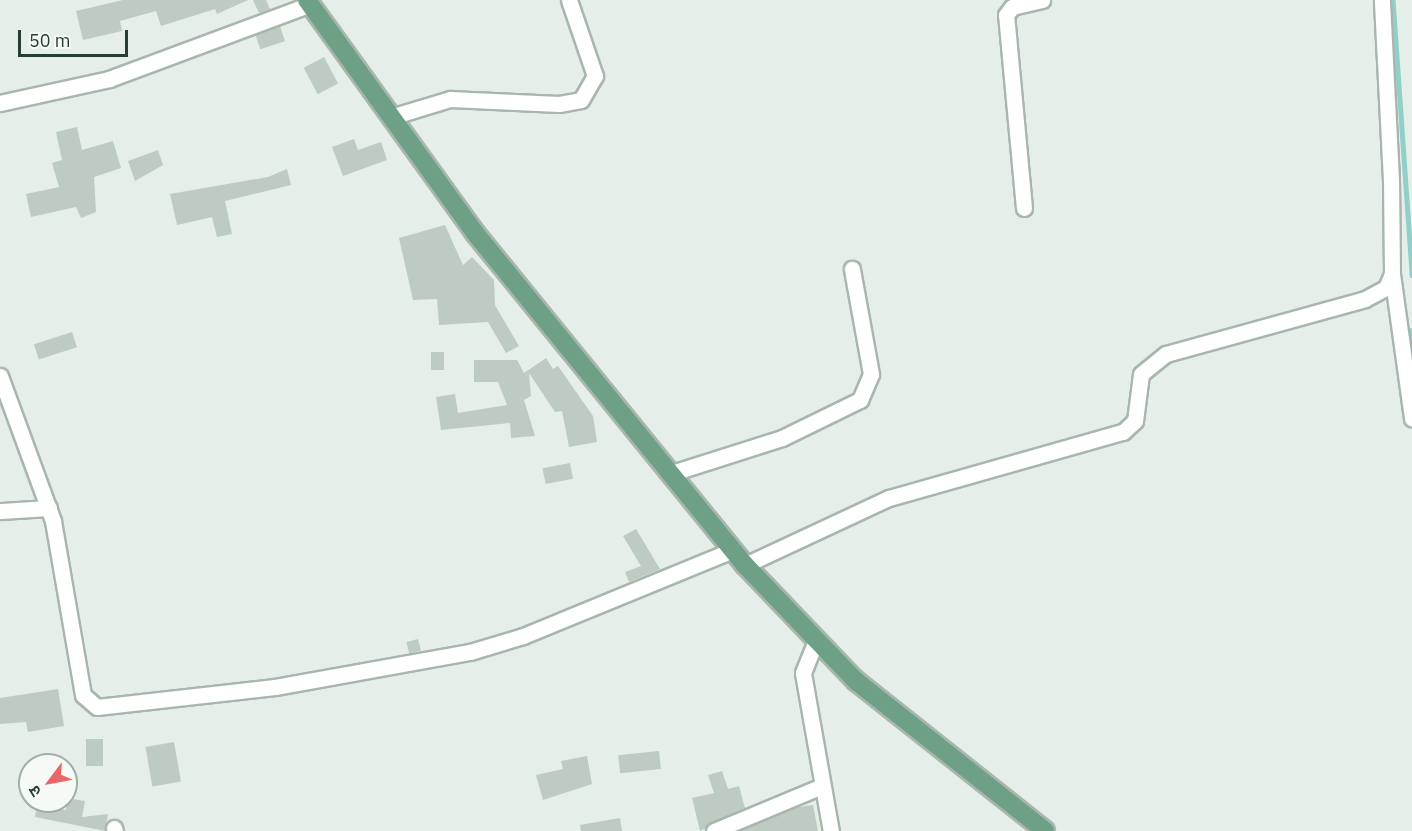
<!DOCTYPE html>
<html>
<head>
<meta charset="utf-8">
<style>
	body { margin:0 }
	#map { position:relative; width:1412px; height:831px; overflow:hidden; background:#e5eee8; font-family:"IBM Plex Sans","Noto Sans Devanagari",sans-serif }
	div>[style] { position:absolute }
	.stream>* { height:4.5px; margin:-2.25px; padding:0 2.25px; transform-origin:2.25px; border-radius:2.25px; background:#91cfc9 }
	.building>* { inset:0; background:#becbc3; transform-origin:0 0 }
	.roads { filter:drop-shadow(2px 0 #a8b6ae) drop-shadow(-2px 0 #a8b6ae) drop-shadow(0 2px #a8b6ae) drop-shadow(0 -2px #a8b6ae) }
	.minor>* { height:15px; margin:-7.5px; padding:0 7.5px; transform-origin:7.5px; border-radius:7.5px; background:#fff }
	.major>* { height:18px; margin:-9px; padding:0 9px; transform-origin:9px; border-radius:9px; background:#6da086 }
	span { translate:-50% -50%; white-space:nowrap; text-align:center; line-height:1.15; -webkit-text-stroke:6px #f6faf7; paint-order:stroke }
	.north { position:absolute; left:18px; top:753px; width:60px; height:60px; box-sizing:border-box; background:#f6faf7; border:2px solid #a2afa8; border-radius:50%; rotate:238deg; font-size:16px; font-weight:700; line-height:24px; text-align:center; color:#253f32 }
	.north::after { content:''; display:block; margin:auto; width:21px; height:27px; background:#ea6767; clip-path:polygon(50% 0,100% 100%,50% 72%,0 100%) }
	.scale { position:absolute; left:18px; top:30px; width:110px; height:27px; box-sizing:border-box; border:3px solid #253f32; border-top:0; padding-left:8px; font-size:18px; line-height:21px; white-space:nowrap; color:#253f32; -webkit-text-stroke:4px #f6faf7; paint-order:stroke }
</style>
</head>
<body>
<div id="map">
	<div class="stream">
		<i style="left:1393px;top:0;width:276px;rotate:86deg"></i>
		<i style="left:1412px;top:330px;width:17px;rotate:90deg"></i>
	</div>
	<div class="building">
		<i style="clip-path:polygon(123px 0,248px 0,217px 14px,215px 9px,161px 26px,156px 11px,120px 21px,122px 31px,83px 40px,76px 11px)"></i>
		<i style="clip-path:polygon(253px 0,266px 0,270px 9px,259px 13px)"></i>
		<i style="left:280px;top:26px;width:16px;height:26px;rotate:72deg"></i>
		<i style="left:324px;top:57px;width:30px;height:23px;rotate:62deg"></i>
		<i style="clip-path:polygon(77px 127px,82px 150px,113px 141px,121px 168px,94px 177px,96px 212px,81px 218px,76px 207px,31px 217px,26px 194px,59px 187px,52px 163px,62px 160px,56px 132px)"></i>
		<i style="clip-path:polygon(354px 139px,358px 150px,381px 142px,387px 160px,343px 176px,332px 147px)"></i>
		<i style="clip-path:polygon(158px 150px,163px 165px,135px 181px,128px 161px)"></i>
		<i style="clip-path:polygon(287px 169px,291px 185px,225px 201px,232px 234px,217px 237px,212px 217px,177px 225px,170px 194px,268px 177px)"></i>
		<i style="clip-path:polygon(445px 225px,463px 265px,472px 257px,494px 280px,495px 305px,519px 346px,506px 353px,488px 322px,439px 325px,437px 299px,413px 300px,399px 238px)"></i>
		<i style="left:72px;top:332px;width:16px;height:40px;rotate:72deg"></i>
		<i style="left:431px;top:352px;width:13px;height:18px"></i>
		<i style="clip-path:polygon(546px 358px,553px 369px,558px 366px,593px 416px,597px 442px,569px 447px,562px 411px,555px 412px,529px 373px,531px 396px,524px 400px,535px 436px,511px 438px,510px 423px,441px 430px,436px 397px,455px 394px,458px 413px,507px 405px,498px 382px,474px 382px,474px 360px,517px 360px,524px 373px)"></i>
		<i style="left:570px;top:463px;width:16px;height:28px;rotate:79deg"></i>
		<i style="clip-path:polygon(636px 529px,660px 569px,629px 582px,625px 572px,641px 566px,623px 536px)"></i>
		<i style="left:418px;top:639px;width:12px;height:12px;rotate:76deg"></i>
		<i style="clip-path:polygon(58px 689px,64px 726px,28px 732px,26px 722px,0 724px,0 698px)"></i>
		<i style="left:86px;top:739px;width:17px;height:27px"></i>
		<i style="left:174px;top:742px;width:40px;height:29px;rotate:80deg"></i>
		<i style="left:659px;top:751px;width:18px;height:41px;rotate:84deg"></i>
		<i style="clip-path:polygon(587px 756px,592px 784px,543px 800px,536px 775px,563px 769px,561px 761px)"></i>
		<i style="clip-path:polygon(722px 771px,728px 789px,739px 786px,745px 808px,700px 831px,692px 798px,714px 793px,708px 775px)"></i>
		<i style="clip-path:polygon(66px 798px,85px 801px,82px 817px,108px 814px,105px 831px,35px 817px,37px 804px,66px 810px)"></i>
		<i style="clip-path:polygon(813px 805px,818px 831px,739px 831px,793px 808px)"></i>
		<i style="clip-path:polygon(620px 818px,622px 831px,581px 831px,580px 825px)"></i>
	</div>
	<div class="roads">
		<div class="minor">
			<i style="left:0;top:103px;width:112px;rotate:-12.4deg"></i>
			<i style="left:109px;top:79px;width:215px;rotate:-20.4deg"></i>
			<i style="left:394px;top:116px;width:59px;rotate:-16.9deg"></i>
			<i style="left:450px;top:99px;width:109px;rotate:2.6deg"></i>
			<i style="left:559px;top:104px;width:22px;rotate:-10deg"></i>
			<i style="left:581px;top:100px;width:28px;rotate:-60deg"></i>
			<i style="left:595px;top:76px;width:80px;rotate:-108.9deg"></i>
			<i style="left:1024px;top:208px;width:194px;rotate:-95.3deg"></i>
			<i style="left:1006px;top:15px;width:10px;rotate:-53deg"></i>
			<i style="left:1012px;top:7px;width:31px;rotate:-13deg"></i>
			<i style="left:1392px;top:274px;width:146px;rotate:82.1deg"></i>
			<i style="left:0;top:376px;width:154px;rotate:69.9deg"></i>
			<i style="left:53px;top:521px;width:177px;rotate:80.2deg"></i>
			<i style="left:83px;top:695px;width:18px;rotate:41deg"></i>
			<i style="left:97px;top:707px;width:179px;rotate:-6.4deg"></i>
			<i style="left:275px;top:687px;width:198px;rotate:-10.2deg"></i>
			<i style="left:470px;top:652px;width:55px;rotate:-16.8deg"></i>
			<i style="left:523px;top:636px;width:227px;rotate:-22.3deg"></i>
			<i style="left:672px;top:473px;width:115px;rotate:-17.7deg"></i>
			<i style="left:782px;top:438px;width:87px;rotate:-26deg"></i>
			<i style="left:860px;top:400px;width:28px;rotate:-67deg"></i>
			<i style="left:871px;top:374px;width:107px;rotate:-100.3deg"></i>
			<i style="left:0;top:511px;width:49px;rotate:-3.5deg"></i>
			<i style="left:745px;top:565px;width:159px;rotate:-25deg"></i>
			<i style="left:889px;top:498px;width:243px;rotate:-15.8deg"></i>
			<i style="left:1123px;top:432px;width:16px;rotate:-43deg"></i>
			<i style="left:1135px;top:421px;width:47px;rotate:-82.7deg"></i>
			<i style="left:1141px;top:374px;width:32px;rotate:-39deg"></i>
			<i style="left:1166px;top:354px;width:206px;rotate:-15.4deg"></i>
			<i style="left:1365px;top:299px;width:24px;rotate:-28deg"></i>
			<i style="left:1386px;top:288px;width:15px;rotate:-67deg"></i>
			<i style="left:1392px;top:274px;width:94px;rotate:-90.6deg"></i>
			<i style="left:1391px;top:180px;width:180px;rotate:-92.9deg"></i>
			<i style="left:815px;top:643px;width:32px;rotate:112deg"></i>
			<i style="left:803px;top:673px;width:160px;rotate:80deg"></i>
			<i style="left:114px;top:828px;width:3px;rotate:72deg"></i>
			<i style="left:714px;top:831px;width:117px;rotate:-22.6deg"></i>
		</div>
		<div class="major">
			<i style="left:307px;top:0;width:287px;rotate:54.2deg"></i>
			<i style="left:475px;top:233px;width:428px;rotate:50.9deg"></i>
			<i style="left:745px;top:565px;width:161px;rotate:46.3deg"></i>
			<i style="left:856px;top:681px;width:241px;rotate:38.4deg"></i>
		</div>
	</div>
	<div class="north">उ</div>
	<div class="scale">50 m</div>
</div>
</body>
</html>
